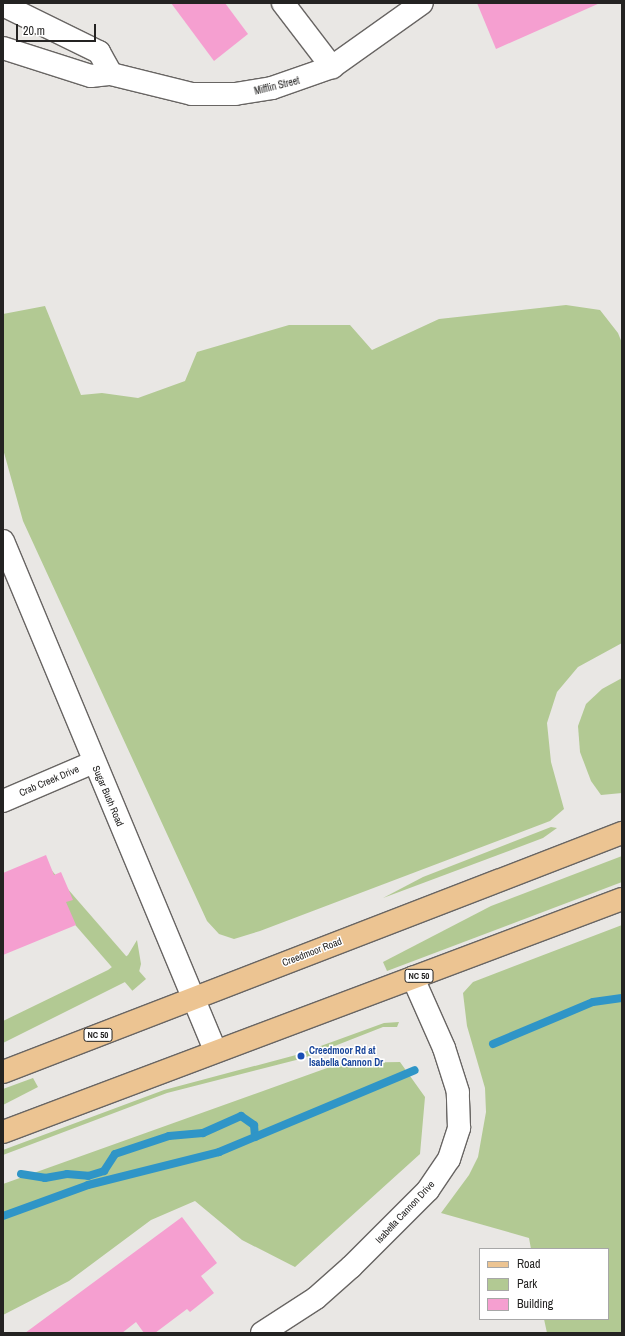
<!DOCTYPE html>
<html>
<head>
<meta charset="utf-8">
<style>
	body { margin:0 }
	#map { position:relative; width:625px; height:1336px; overflow:hidden; background:#e9e7e4; font-family:"Archivo Narrow",sans-serif }
	div>[style] { position:absolute }
	.green>* { inset:0; background:#b2c993; transform-origin:0 0 }
	.stream>* { height:8px; margin:-4px; padding:0 4px; transform-origin:4px; border-radius:4px; background:#2f95c7 }
	.building>* { inset:0; background:#f59fd0 }
	.roads { filter:drop-shadow(1px 0 #686563) drop-shadow(-1px 0 #686563) drop-shadow(0 1px #686563) drop-shadow(0 -1px #686563) }
	.minor>* { height:22px; margin:-11px; padding:0 11px; transform-origin:11px; border-radius:11px; background:#fff }
	.tertiary>* { height:22px; margin:-11px; padding:0 11px; transform-origin:11px; border-radius:11px; background:#fff }
	.primary>* { height:22px; margin:-11px; padding:0 11px; transform-origin:11px; border-radius:11px; background:#ecc492 }
	.dots>* { width:11px; height:11px; translate:-50% -50%; box-sizing:border-box; border:2px solid #fff; border-radius:50% }
	span { translate:-50% -50%; white-space:nowrap; text-align:center; line-height:1.15; -webkit-text-stroke:3px #fff; paint-order:stroke }
	.shield-label span { padding:1px 3px; background:#fff; border:1px solid; border-radius:3px; -webkit-text-stroke-width:0 }
	.shield-label { font-size:9px; color:#242322; font-weight:700 }
	.street-label { font-size:10px; color:#242322 }
	.transit-label { font-size:10px; color:#164399; font-weight:700 }
	.left { translate:0 -50%; text-align:left }
	.frame { position:absolute; inset:0; border:4px solid #242322; pointer-events:none }
	.legend { position:absolute; left:479px; top:1248px; width:130px; height:72px; box-sizing:border-box; background:#fff; border:1px solid #a7a7a7; margin:0; padding:5px 7px; list-style:none; font-size:12px; color:#242322 }
	.legend li { display:flex; align-items:center; gap:8px; height:20px }
	.legend b { width:20px; border:1px solid #a7a7a7 }
	.scale { position:absolute; left:16px; top:24px; width:80px; height:18px; box-sizing:border-box; border:2px solid #242322; border-top:0; padding-left:5px; font-size:12px; line-height:14px; white-space:nowrap; color:#242322; -webkit-text-stroke:3px #fff; paint-order:stroke }
</style>
</head>
<body>
<div id="map">
	<div class="green">
		<i style="clip-path:polygon(566px 305px,600px 310px,618px 333px,622px 343px,622px 643px,578px 667px,557px 692px,547px 723px,551px 762px,564px 809px,550px 821px,260px 931px,234px 939px,219px 934px,207px 921px,23px 521px,3px 449px,3px 314px,45px 306px,81px 395px,102px 393px,138px 398px,185px 381px,197px 352px,289px 325px,350px 325px,372px 350px,439px 319px)"></i>
		<i style="clip-path:polygon(622px 678px,622px 793px,601px 795px,591px 781px,580px 752px,578px 726px,586px 704px,602px 689px)"></i>
		<i style="clip-path:polygon(551px 827px,557px 828px,543px 838px,383px 898px,423px 877px)"></i>
		<i style="clip-path:polygon(622px 856px,622px 882px,387px 971px,383px 962px,491px 906px)"></i>
		<i style="clip-path:polygon(622px 925px,622px 1333px,547px 1333px,544px 1319px,608px 1319px,608px 1249px,531px 1249px,529px 1238px,441px 1213px,469px 1175px,478px 1157px,486px 1112px,485px 1088px,467px 1026px,463px 993px,473px 982px)"></i>
		<i style="clip-path:polygon(137px 940px,141px 964px,139px 972px,133px 978px,3px 1043px,3px 1021px,108px 970px,128px 955px)"></i>
		<i style="left:146px;top:979px;width:18px;height:160px;rotate:139deg"></i>
		<i style="clip-path:polygon(399px 1022px,397px 1027px,383px 1027px,304px 1058px,167px 1093px,3px 1155px,3px 1150px,164px 1090px,296px 1055px,384px 1023px)"></i>
		<i style="clip-path:polygon(400px 1062px,425px 1097px,420px 1154px,295px 1267px,242px 1240px,195px 1201px,151px 1220px,69px 1281px,3px 1315px,3px 1184px,341px 1063px)"></i>
		<i style="clip-path:polygon(33px 1078px,38px 1087px,3px 1105px,3px 1089px)"></i>
	</div>
	<div class="stream">
		<i style="left:493px;top:1044px;width:108px;rotate:-22.8deg"></i>
		<i style="left:593px;top:1002px;width:29px;rotate:-8deg"></i>
		<i style="left:21px;top:1174px;width:24px;rotate:9deg"></i>
		<i style="left:45px;top:1178px;width:22px;rotate:-10deg"></i>
		<i style="left:67px;top:1174px;width:21px;rotate:5deg"></i>
		<i style="left:88px;top:1176px;width:17px;rotate:-17deg"></i>
		<i style="left:104px;top:1171px;width:20px;rotate:-57deg"></i>
		<i style="left:115px;top:1154px;width:57px;rotate:-18.4deg"></i>
		<i style="left:169px;top:1136px;width:34px;rotate:-5deg"></i>
		<i style="left:203px;top:1133px;width:42px;rotate:-24.1deg"></i>
		<i style="left:241px;top:1116px;width:16px;rotate:35deg"></i>
		<i style="left:254px;top:1125px;width:12px;rotate:85deg"></i>
		<i style="left:3px;top:1216px;width:90px;rotate:-20deg"></i>
		<i style="left:88px;top:1185px;width:135px;rotate:-14.1deg"></i>
		<i style="left:219px;top:1152px;width:212px;rotate:-22.7deg"></i>
	</div>
	<div class="building">
		<i style="clip-path:polygon(171px 3px,225px 3px,248px 34px,214px 61px)"></i>
		<i style="clip-path:polygon(477px 3px,600px 3px,496px 49px)"></i>
		<i style="clip-path:polygon(46px 855px,54px 875px,61px 872px,73px 900px,66px 902px,76px 925px,3px 955px,3px 873px)"></i>
		<i style="clip-path:polygon(182px 1217px,217px 1263px,201px 1276px,214px 1293px,190px 1312px,187px 1309px,155px 1333px,144px 1333px,136px 1322px,122px 1333px,25px 1333px)"></i>
	</div>
	<div class="roads">
		<div class="minor">
			<i style="left:283px;top:3px;width:81px;rotate:52.6deg"></i>
			<i style="left:3px;top:5px;width:107px;rotate:26.1deg"></i>
			<i style="left:99px;top:52px;width:25px;rotate:61deg"></i>
			<i style="left:3px;top:48px;width:92px;rotate:17.7deg"></i>
			<i style="left:91px;top:76px;width:20px;rotate:-6deg"></i>
			<i style="left:111px;top:74px;width:83px;rotate:13.9deg"></i>
			<i style="left:192px;top:94px;width:43px"></i>
			<i style="left:235px;top:94px;width:37px;rotate:-9deg"></i>
			<i style="left:272px;top:88px;width:64px;rotate:-19.3deg"></i>
			<i style="left:332px;top:67px;width:110px;rotate:-35.4deg"></i>
			<i style="left:3px;top:801px;width:99px;rotate:-23.2deg"></i>
			<i style="left:262px;top:1333px;width:64px;rotate:-32.9deg"></i>
			<i style="left:316px;top:1298px;width:47px;rotate:-41.5deg"></i>
			<i style="left:351px;top:1267px;width:109px;rotate:-45deg"></i>
			<i style="left:428px;top:1190px;width:37px;rotate:-56deg"></i>
			<i style="left:449px;top:1159px;width:33px;rotate:-72deg"></i>
			<i style="left:459px;top:1128px;width:36px;rotate:-92deg"></i>
			<i style="left:458px;top:1092px;width:46px;rotate:-107.7deg"></i>
			<i style="left:444px;top:1048px;width:77px;rotate:-113.9deg"></i>
		</div>
		<div class="tertiary">
			<i style="left:3px;top:541px;width:551px;rotate:67.39deg"></i>
		</div>
		<div class="primary">
			<i style="left:3px;top:1072px;width:664px;rotate:-21.11deg"></i>
			<i style="left:3px;top:1132px;width:661px;rotate:-20.63deg"></i>
		</div>
	</div>
	<div class="dots">
		<i style="left:301px;top:1056px;background:#1a4fb4"></i>
	</div>
	<div class="shield-label">
		<span style="left:419px;top:976px">NC 50</span>
		<span style="left:98px;top:1035px">NC 50</span>
	</div>
	<div class="street-label">
		<span style="left:277px;top:86px;rotate:-14deg">Mifflin Street</span>
		<span style="left:49px;top:781px;rotate:-23deg">Crab Creek Drive</span>
		<span style="left:108px;top:796px;rotate:67deg">Sugar Bush Road</span>
		<span style="left:312px;top:952px;rotate:-21deg">Creedmoor Road</span>
		<span style="left:405px;top:1212px;rotate:-47deg">Isabella Cannon Drive</span>
	</div>
	<div class="transit-label">
		<span class="left" style="left:309px;top:1056px">Creedmoor Rd at<br>Isabella Cannon Dr</span>
	</div>
	<div class="frame"></div>
	<ul class="legend">
	<li><b style="height:5px;background:#ecc492"></b>Road</li>
	<li><b style="height:11px;background:#b2c993"></b>Park</li>
	<li><b style="height:11px;background:#f59fd0"></b>Building</li>
	</ul>
	<div class="scale">20 m</div>
</div>
</body>
</html>
